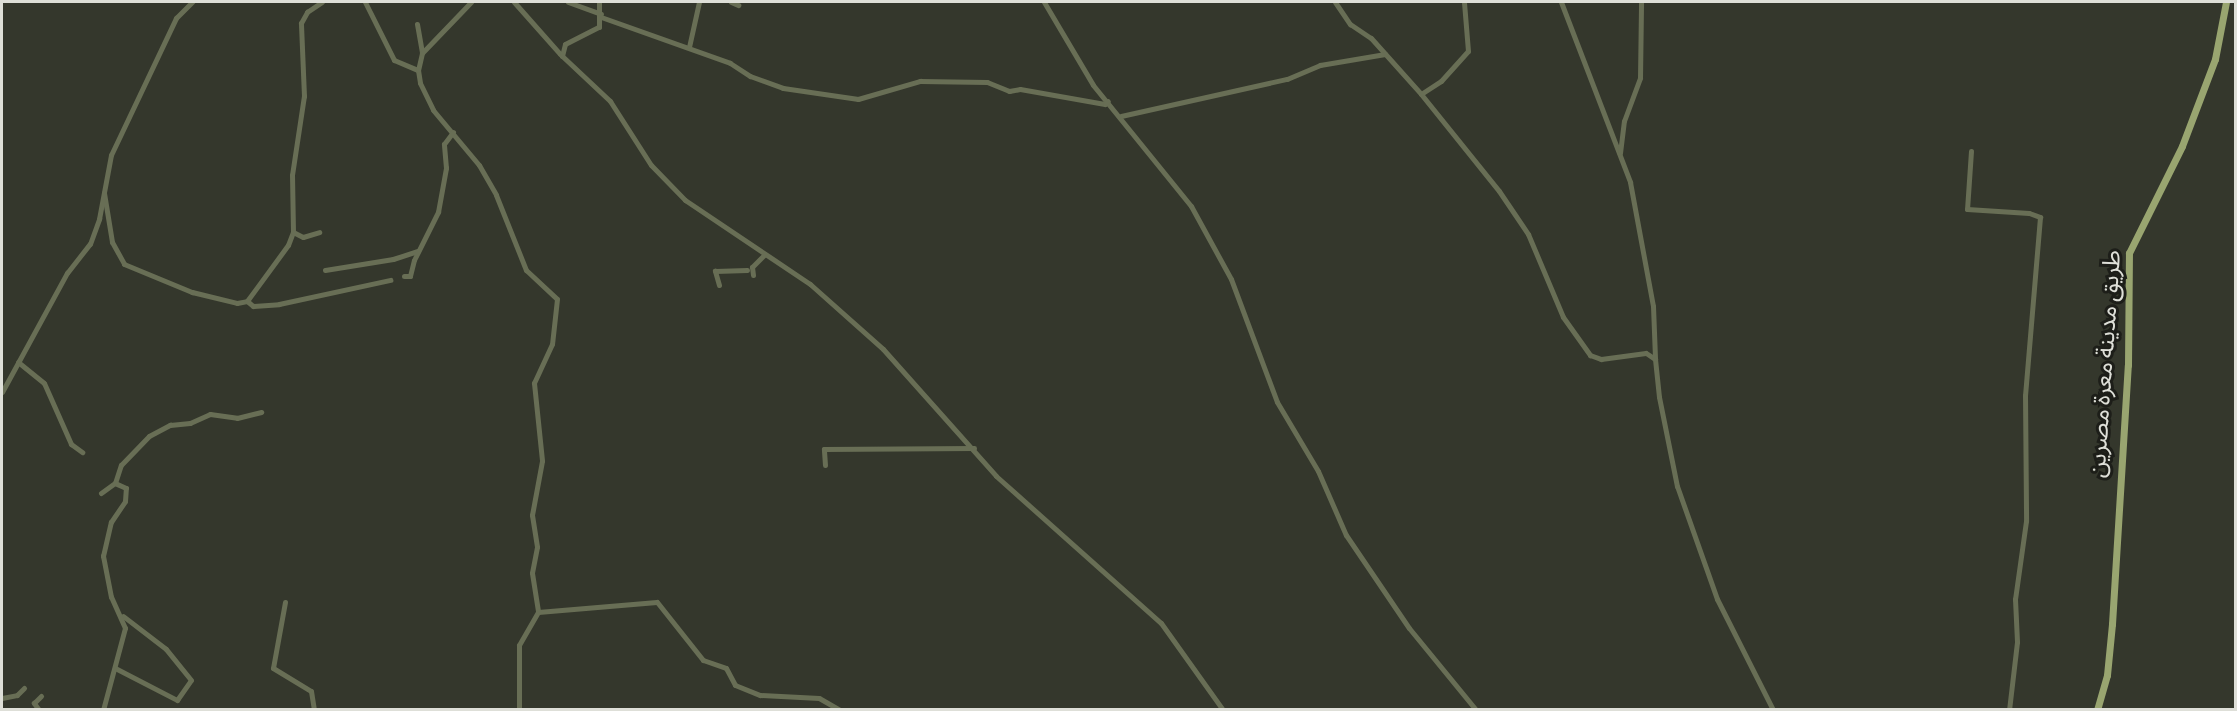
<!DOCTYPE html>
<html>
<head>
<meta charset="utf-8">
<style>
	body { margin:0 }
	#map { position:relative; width:2237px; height:711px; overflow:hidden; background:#34372c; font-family:"Alegreya Sans","Noto Sans Arabic",sans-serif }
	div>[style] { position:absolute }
	.minor>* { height:5px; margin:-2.5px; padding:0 2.5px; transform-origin:2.5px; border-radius:2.5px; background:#686e55 }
	.major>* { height:7px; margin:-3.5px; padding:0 3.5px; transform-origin:3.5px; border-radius:3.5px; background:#99a570 }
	span { translate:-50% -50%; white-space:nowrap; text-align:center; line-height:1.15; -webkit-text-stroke:6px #1d1e19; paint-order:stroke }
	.street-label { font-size:24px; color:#dedfd8 }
	.frame { position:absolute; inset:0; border:3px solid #dedfd8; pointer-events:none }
</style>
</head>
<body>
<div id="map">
	<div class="minor">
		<i style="left:365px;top:2px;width:65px;rotate:63.4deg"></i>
		<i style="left:394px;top:60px;width:26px;rotate:23deg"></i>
		<i style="left:418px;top:70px;width:13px;rotate:81deg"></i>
		<i style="left:420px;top:83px;width:30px;rotate:64deg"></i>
		<i style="left:433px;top:110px;width:72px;rotate:50.1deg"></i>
		<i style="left:479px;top:165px;width:34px;rotate:60deg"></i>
		<i style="left:496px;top:195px;width:81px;rotate:68.2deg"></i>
		<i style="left:526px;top:270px;width:42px;rotate:43.1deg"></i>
		<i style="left:557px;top:299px;width:45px;rotate:96.3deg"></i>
		<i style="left:552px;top:344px;width:43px;rotate:114.8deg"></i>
		<i style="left:534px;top:383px;width:78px;rotate:84.1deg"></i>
		<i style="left:542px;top:461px;width:55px;rotate:100.5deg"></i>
		<i style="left:532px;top:515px;width:32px;rotate:81deg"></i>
		<i style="left:537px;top:547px;width:26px;rotate:101deg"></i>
		<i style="left:532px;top:573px;width:39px;rotate:81deg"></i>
		<i style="left:538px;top:612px;width:38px;rotate:120deg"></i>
		<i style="left:519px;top:645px;width:65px;rotate:90deg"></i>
		<i style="left:514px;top:2px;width:69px;rotate:48.5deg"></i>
		<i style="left:560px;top:54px;width:69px;rotate:43.2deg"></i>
		<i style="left:610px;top:101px;width:76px;rotate:57.4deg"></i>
		<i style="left:651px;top:165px;width:49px;rotate:45.8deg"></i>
		<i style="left:685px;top:200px;width:151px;rotate:33.9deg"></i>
		<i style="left:810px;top:284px;width:98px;rotate:41.7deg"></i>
		<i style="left:883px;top:349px;width:170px;rotate:48.3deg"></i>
		<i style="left:996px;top:476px;width:221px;rotate:41.7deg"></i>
		<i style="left:1161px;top:623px;width:107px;rotate:54.5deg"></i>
		<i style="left:568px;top:2px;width:35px;rotate:20deg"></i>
		<i style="left:731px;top:2px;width:8px;rotate:23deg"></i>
		<i style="left:1044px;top:2px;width:96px;rotate:59.4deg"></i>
		<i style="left:1093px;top:85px;width:156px;rotate:51deg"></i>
		<i style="left:1191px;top:206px;width:83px;rotate:61.3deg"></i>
		<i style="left:1231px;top:279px;width:131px;rotate:69.5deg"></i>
		<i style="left:1277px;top:402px;width:80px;rotate:59.3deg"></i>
		<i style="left:1318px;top:471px;width:70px;rotate:66.4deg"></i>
		<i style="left:1346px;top:535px;width:112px;rotate:55.9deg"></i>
		<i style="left:1409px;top:628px;width:106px;rotate:50.7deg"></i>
		<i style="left:1335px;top:2px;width:27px;rotate:56deg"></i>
		<i style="left:1350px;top:24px;width:25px;rotate:34deg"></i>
		<i style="left:1371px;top:38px;width:75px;rotate:48.2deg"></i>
		<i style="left:1421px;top:94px;width:124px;rotate:51.2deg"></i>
		<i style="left:1499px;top:191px;width:52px;rotate:56deg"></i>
		<i style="left:1528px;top:234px;width:90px;rotate:67.1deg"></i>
		<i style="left:1563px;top:317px;width:47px;rotate:54.6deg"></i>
		<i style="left:1590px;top:355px;width:12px;rotate:20deg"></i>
		<i style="left:1601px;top:359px;width:45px;rotate:-7.6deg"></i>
		<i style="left:1646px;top:353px;width:11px;rotate:34deg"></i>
		<i style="left:1655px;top:359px;width:38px;rotate:84deg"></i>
		<i style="left:1659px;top:397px;width:91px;rotate:78.6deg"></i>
		<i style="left:1677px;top:486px;width:120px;rotate:70.5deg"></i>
		<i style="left:1717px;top:599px;width:124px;rotate:63.2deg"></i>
		<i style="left:1561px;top:2px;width:193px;rotate:69deg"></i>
		<i style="left:1630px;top:182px;width:126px;rotate:79.5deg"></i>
		<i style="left:1653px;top:306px;width:53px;rotate:87.8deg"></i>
		<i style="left:601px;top:17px;width:137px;rotate:19.6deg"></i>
		<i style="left:730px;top:63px;width:24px;rotate:33deg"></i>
		<i style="left:750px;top:76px;width:35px;rotate:20deg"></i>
		<i style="left:783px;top:88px;width:76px;rotate:8.3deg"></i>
		<i style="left:858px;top:99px;width:65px;rotate:-16.2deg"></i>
		<i style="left:920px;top:81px;width:67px;rotate:0.9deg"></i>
		<i style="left:987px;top:82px;width:24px;rotate:22deg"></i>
		<i style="left:1009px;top:91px;width:11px;rotate:-10deg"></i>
		<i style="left:1020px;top:89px;width:86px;rotate:10deg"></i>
		<i style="left:1105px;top:104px;width:4px;rotate:-45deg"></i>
		<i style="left:417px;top:24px;width:29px;rotate:80deg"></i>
		<i style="left:422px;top:53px;width:17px;rotate:103deg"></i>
		<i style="left:689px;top:47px;width:46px;rotate:-77.5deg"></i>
		<i style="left:422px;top:53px;width:71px;rotate:-46.1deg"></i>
		<i style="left:562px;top:56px;width:12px;rotate:-76deg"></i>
		<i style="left:565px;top:44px;width:38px;rotate:-27deg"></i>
		<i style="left:599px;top:27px;width:25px;rotate:-90deg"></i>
		<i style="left:1421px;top:94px;width:24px;rotate:-33deg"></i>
		<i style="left:1441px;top:81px;width:40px;rotate:-48deg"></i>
		<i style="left:1468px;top:51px;width:49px;rotate:-94.7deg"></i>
		<i style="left:1121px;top:116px;width:170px;rotate:-12.6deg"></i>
		<i style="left:1287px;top:79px;width:36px;rotate:-23deg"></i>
		<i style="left:1320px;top:65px;width:66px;rotate:-9.6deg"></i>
		<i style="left:1971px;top:151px;width:58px;rotate:93.9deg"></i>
		<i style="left:1967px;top:209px;width:62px;rotate:3.7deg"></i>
		<i style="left:2029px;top:213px;width:12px;rotate:20deg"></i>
		<i style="left:2040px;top:217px;width:179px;rotate:94.8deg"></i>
		<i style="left:2025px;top:395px;width:126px;rotate:89.5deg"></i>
		<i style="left:2026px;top:521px;width:79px;rotate:98deg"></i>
		<i style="left:2015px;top:599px;width:43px;rotate:87.3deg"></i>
		<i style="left:2017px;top:642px;width:68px;rotate:96.7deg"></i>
		<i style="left:1620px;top:153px;width:32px;rotate:-83deg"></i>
		<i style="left:1624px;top:121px;width:46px;rotate:-69.6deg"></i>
		<i style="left:1640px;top:78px;width:76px;rotate:-89.2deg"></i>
		<i style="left:104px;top:193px;width:50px;rotate:80.7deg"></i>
		<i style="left:112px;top:242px;width:25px;rotate:61deg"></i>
		<i style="left:124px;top:264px;width:74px;rotate:22.4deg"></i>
		<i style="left:192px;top:292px;width:46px;rotate:13.7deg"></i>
		<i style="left:237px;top:303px;width:10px;rotate:-11deg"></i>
		<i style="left:247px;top:301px;width:69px;rotate:-53.8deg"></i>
		<i style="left:288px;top:245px;width:14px;rotate:-69deg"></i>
		<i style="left:293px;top:232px;width:57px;rotate:-91deg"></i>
		<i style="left:292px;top:175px;width:80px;rotate:-81.4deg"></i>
		<i style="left:304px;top:96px;width:73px;rotate:-92.4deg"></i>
		<i style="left:301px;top:23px;width:13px;rotate:-61deg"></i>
		<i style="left:307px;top:12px;width:18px;rotate:-34deg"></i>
		<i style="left:293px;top:232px;width:11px;rotate:27deg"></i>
		<i style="left:303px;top:237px;width:17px;rotate:-17deg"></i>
		<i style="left:325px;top:270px;width:69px;rotate:-9.2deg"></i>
		<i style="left:393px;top:259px;width:26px;rotate:-18deg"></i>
		<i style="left:753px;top:275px;width:8px;rotate:-97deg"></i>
		<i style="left:752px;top:267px;width:18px;rotate:-45deg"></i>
		<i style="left:404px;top:276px;width:6px"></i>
		<i style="left:410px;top:276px;width:16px;rotate:-76deg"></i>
		<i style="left:414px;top:260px;width:54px;rotate:-63.4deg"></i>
		<i style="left:438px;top:212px;width:45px;rotate:-79.7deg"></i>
		<i style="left:446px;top:168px;width:24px;rotate:-95deg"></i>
		<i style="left:444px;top:144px;width:15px;rotate:-53deg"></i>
		<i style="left:719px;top:285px;width:15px;rotate:-106deg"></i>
		<i style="left:715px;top:271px;width:32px;rotate:-2deg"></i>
		<i style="left:247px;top:301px;width:8px;rotate:40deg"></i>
		<i style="left:253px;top:306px;width:26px;rotate:-4deg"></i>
		<i style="left:279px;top:304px;width:114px;rotate:-12.2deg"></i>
		<i style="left:18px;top:362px;width:33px;rotate:39deg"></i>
		<i style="left:44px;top:383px;width:67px;rotate:66.1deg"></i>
		<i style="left:71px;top:444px;width:14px;rotate:36deg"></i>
		<i style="left:2px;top:392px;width:136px;rotate:-61.4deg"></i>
		<i style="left:67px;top:273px;width:37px;rotate:-52deg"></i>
		<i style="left:90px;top:244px;width:27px;rotate:-70deg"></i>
		<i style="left:99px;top:219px;width:65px;rotate:-79.4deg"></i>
		<i style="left:111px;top:155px;width:152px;rotate:-64.6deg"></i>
		<i style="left:176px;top:18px;width:23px;rotate:-45deg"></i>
		<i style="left:825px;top:465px;width:16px;rotate:-94deg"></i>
		<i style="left:824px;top:449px;width:150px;rotate:-0.4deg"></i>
		<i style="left:101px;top:493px;width:17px;rotate:-36deg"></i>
		<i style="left:285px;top:602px;width:67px;rotate:100.3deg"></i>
		<i style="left:273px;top:668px;width:44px;rotate:31.2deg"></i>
		<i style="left:311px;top:691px;width:19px;rotate:81deg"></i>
		<i style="left:538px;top:612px;width:119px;rotate:-4.8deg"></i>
		<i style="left:657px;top:602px;width:74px;rotate:51.6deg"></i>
		<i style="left:703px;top:660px;width:24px;rotate:19deg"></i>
		<i style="left:726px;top:668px;width:19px;rotate:62deg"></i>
		<i style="left:735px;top:685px;width:27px;rotate:22deg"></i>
		<i style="left:760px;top:695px;width:59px;rotate:2.9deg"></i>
		<i style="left:819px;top:698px;width:24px;rotate:30deg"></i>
		<i style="left:115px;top:668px;width:70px;rotate:27.3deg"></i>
		<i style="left:177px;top:700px;width:24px;rotate:-55deg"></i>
		<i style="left:191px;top:680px;width:40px;rotate:-129deg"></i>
		<i style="left:166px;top:649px;width:54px;rotate:-142.5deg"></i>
		<i style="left:2px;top:698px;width:15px;rotate:-11deg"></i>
		<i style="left:17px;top:695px;width:10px;rotate:-45deg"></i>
		<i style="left:39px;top:710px;width:9px;rotate:-126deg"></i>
		<i style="left:34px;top:703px;width:10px;rotate:-45deg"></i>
		<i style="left:103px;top:710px;width:85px;rotate:-75deg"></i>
		<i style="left:125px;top:628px;width:34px;rotate:-114deg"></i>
		<i style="left:111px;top:597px;width:42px;rotate:-101deg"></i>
		<i style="left:103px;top:556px;width:35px;rotate:-77deg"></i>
		<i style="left:111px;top:522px;width:25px;rotate:-56deg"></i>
		<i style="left:125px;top:501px;width:13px;rotate:-86deg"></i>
		<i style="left:126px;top:488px;width:12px;rotate:-156deg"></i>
		<i style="left:115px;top:483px;width:19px;rotate:-72deg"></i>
		<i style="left:121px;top:465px;width:40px;rotate:-46deg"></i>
		<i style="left:149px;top:436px;width:24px;rotate:-28deg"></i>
		<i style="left:170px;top:425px;width:20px;rotate:-6deg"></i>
		<i style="left:190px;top:423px;width:22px;rotate:-24deg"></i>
		<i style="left:210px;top:414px;width:27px;rotate:8deg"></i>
		<i style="left:237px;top:418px;width:25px;rotate:-14deg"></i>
	</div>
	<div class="major">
		<i style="left:2097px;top:710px;width:36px;rotate:-74deg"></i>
		<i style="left:2107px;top:675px;width:51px;rotate:-84.4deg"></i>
		<i style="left:2112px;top:624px;width:259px;rotate:-86.5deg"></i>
		<i style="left:2128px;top:365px;width:112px;rotate:-89.5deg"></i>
		<i style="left:2129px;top:253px;width:119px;rotate:-63.6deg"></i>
		<i style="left:2182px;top:146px;width:93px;rotate:-69.2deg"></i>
		<i style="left:2215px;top:59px;width:58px;rotate:-79.1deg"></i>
	</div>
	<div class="street-label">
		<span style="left:2106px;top:364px;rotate:-86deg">طريق مدينة معرة مصرين</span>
	</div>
	<div class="frame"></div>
</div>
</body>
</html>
